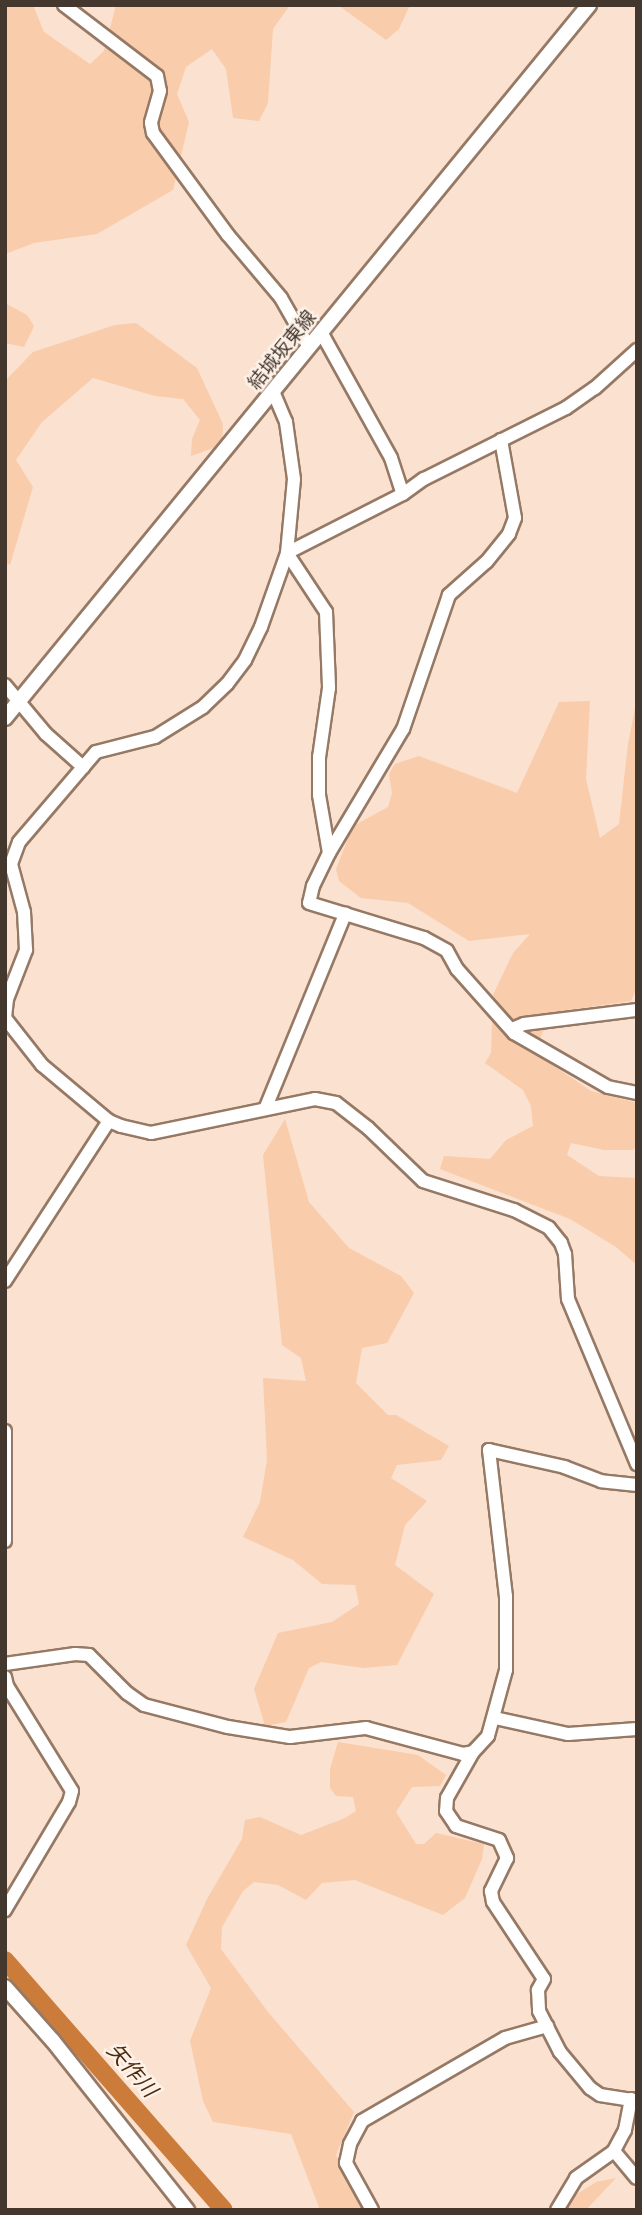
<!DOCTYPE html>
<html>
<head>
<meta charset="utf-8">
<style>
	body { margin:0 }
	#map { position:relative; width:642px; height:2215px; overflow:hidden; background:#fbe1cf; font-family:"Libre Baskerville","Noto Sans JP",serif }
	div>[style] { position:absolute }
	.green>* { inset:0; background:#f9ccab }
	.river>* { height:18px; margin:-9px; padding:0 9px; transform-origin:9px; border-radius:9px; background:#cb7c3a }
	.roads { filter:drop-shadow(2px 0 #967965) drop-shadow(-2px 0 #967965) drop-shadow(0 2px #967965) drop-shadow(0 -2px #967965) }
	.minor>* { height:12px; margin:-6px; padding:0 6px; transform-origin:6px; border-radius:6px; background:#fff }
	.major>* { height:14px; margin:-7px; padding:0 7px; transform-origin:7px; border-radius:7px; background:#fff }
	span { translate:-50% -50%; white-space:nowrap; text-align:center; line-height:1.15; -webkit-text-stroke:5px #fef1e8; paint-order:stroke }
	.street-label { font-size:19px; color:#44372e }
	.water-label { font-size:21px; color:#4b2b0f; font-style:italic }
	.frame { position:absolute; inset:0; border:7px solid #44372e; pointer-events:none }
</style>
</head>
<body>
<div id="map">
	<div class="green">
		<i style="clip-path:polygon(5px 5px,33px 5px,44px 32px,90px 64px,104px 51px,116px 5px,290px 5px,273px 29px,268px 103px,259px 121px,233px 118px,226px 69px,212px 49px,186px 67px,177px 94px,189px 122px,173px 190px,97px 234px,34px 243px,5px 254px)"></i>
		<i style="clip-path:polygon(338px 5px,410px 5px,399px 29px,386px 40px)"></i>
		<i style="clip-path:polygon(5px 303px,27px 315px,34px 326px,24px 347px,5px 343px)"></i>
		<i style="clip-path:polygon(136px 323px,197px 368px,223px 424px,222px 445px,191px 456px,192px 439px,200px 420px,183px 399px,155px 396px,93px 378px,42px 422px,16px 460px,33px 487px,10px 565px,5px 562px,5px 381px,33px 352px,115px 325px)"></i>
		<i style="clip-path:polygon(637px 698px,637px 987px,631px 1001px,561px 1011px,542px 1033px,536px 1054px,591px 1091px,637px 1103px,637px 1145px,633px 1150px,604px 1150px,571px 1143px,567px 1155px,599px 1176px,637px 1178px,637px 1265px,616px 1247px,570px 1219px,440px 1169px,444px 1156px,490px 1159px,506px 1140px,533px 1126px,531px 1106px,523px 1090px,485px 1063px,491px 1053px,493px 995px,513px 953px,530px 934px,469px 941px,408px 903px,361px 898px,339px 881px,336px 869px,353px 826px,388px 807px,392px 793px,389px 774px,395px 764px,419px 756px,517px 793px,559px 702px,590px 701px,586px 779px,600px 838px,619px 824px,628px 744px)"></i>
		<i style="clip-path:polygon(285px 1119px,309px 1202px,349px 1248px,401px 1276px,414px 1293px,387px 1343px,362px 1348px,356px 1383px,388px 1415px,396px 1415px,449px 1446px,441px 1460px,397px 1465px,391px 1478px,427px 1501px,405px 1525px,395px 1565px,434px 1594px,397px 1665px,363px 1668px,321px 1662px,309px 1668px,286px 1722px,265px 1726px,254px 1689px,278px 1633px,332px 1622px,359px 1604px,355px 1585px,322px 1584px,293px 1560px,243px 1537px,260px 1502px,267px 1460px,263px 1378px,306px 1381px,301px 1358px,282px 1345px,263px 1155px)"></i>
		<i style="clip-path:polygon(338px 1742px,418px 1755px,446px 1775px,440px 1786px,412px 1787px,396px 1812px,416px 1844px,424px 1844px,436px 1833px,484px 1844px,482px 1859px,465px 1898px,443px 1915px,355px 1880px,322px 1883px,306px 1900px,278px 1885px,254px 1882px,243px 1891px,222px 1927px,221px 1949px,268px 2012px,354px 2112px,336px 2155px,364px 2210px,320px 2210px,291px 2134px,213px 2122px,203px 2101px,190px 2041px,211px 1988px,186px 1945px,207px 1899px,242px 1839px,245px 1820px,260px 1817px,301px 1835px,345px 1818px,356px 1811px,353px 1797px,336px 1796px,330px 1788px,330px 1769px)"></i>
		<i style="clip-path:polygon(616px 2178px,586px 2210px,564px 2210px,574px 2196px,596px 2182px)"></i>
	</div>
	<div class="river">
		<i style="left:5px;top:1960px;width:332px;rotate:48.8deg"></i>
	</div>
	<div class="roads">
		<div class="minor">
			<i style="left:64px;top:5px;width:117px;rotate:37.4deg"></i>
			<i style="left:157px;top:76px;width:15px;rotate:79deg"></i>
			<i style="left:160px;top:91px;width:33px;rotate:106deg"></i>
			<i style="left:151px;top:123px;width:10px;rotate:79deg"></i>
			<i style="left:153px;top:133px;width:127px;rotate:53.7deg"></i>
			<i style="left:228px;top:235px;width:82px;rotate:49.9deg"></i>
			<i style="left:281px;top:298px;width:56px;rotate:60.3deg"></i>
			<i style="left:321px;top:332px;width:144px;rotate:60.9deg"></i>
			<i style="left:391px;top:458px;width:38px;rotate:72deg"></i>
			<i style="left:501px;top:440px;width:79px;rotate:79.8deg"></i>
			<i style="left:515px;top:518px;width:17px;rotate:111deg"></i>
			<i style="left:509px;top:534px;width:36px;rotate:129deg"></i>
			<i style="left:486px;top:562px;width:50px;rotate:138.3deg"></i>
			<i style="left:449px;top:595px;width:142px;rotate:108.9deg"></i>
			<i style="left:403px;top:729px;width:144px;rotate:120.8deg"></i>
			<i style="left:329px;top:853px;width:37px;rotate:116deg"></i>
			<i style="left:313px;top:886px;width:17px;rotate:103deg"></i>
			<i style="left:309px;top:903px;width:120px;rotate:16.9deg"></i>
			<i style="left:424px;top:938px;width:26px;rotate:29deg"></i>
			<i style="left:447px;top:951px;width:21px;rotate:61deg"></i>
			<i style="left:457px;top:969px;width:86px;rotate:48.3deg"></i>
			<i style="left:514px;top:1033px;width:108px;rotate:29.9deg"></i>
			<i style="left:608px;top:1087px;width:30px;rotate:12deg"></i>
			<i style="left:287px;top:553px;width:130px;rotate:-27deg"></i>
			<i style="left:403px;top:494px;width:26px;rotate:-36deg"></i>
			<i style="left:424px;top:479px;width:159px;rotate:-26.6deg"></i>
			<i style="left:566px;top:408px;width:35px;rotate:-35deg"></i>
			<i style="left:595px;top:388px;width:57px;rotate:-42.1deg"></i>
			<i style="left:287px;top:553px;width:71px;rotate:56.5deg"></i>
			<i style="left:326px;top:612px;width:76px;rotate:87.7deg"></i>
			<i style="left:329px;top:688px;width:70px;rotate:98.2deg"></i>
			<i style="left:319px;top:757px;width:38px;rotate:90deg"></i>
			<i style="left:319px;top:795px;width:59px;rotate:80.2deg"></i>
			<i style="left:5px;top:685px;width:64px;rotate:50.1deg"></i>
			<i style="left:46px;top:734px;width:50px;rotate:41.7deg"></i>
			<i style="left:5px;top:1018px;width:60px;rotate:51.8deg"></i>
			<i style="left:42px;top:1065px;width:87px;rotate:39.9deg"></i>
			<i style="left:109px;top:1121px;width:13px;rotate:23deg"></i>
			<i style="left:121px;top:1126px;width:31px;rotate:13deg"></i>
			<i style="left:151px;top:1133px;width:167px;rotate:-11.7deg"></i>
			<i style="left:315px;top:1099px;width:21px;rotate:11deg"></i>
			<i style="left:336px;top:1103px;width:41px;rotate:38deg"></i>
			<i style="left:368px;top:1128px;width:76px;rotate:43.9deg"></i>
			<i style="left:423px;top:1181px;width:96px;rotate:17.7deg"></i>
			<i style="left:514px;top:1210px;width:39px;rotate:27deg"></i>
			<i style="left:549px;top:1228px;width:19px;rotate:51deg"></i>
			<i style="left:561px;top:1243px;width:12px;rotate:70deg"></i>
			<i style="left:565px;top:1254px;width:45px;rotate:86.2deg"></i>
			<i style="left:568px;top:1299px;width:179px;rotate:67.3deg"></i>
			<i style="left:5px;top:1018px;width:19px;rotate:-84deg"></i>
			<i style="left:7px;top:999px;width:53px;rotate:-68.8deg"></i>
			<i style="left:26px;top:950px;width:38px;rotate:-93deg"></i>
			<i style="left:24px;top:912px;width:50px;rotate:-105.2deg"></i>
			<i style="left:11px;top:864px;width:23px;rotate:-70deg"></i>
			<i style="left:19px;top:842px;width:118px;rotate:-49.5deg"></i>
			<i style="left:96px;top:752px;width:61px;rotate:-14.3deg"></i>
			<i style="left:155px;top:737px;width:57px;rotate:-32deg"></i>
			<i style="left:203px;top:707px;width:33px;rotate:-44deg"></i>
			<i style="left:227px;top:684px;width:30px;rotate:-53deg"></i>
			<i style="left:245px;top:660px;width:37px;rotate:-64deg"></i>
			<i style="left:261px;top:627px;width:78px;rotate:-70.6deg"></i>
			<i style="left:287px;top:553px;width:74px;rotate:-84.6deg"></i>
			<i style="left:294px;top:479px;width:58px;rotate:-98deg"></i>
			<i style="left:286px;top:422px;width:34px;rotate:-113deg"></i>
			<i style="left:512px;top:1029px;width:13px;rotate:-23deg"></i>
			<i style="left:524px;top:1024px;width:114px;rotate:-7.1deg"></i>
			<i style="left:266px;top:1107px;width:209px;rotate:-67.7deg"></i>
			<i style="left:5px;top:1281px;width:191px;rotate:-57deg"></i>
			<i style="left:5px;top:1431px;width:110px;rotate:90deg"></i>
			<i style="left:637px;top:1485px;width:36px;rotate:-174deg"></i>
			<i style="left:601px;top:1481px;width:39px;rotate:-159deg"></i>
			<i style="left:565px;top:1467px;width:78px;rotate:-167.4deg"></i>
			<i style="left:489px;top:1450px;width:147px;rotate:83.4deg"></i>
			<i style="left:506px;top:1596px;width:74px;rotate:90deg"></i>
			<i style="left:506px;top:1670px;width:68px;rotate:105.3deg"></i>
			<i style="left:488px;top:1736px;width:22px;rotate:133deg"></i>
			<i style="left:473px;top:1752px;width:53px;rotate:119.5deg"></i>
			<i style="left:447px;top:1798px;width:13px;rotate:94deg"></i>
			<i style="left:446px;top:1811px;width:18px;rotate:56deg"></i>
			<i style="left:456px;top:1826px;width:45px;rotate:18deg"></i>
			<i style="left:499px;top:1840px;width:20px;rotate:66deg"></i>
			<i style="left:507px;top:1858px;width:37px;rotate:116deg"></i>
			<i style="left:491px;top:1891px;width:11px;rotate:80deg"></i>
			<i style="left:493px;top:1902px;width:92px;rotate:56.5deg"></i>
			<i style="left:544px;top:1979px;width:13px;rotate:119deg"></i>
			<i style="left:538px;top:1990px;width:21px;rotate:87deg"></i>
			<i style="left:539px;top:2011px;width:46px;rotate:62.9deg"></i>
			<i style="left:560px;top:2052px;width:47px;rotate:50.2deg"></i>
			<i style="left:590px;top:2088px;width:12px;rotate:35deg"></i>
			<i style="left:600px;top:2095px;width:37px;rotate:9deg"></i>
			<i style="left:5px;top:1664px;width:71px;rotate:-8.1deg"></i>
			<i style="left:75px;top:1654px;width:14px;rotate:4deg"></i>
			<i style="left:89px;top:1655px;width:54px;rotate:45deg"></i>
			<i style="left:127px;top:1693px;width:21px;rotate:35deg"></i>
			<i style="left:144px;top:1705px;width:87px;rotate:14.7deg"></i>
			<i style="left:228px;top:1727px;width:63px;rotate:9.2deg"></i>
			<i style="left:290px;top:1737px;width:77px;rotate:-6.8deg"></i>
			<i style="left:366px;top:1728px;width:100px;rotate:15deg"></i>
			<i style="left:463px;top:1754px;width:10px;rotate:-11deg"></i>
			<i style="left:5px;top:1677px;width:9px;rotate:77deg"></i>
			<i style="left:7px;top:1686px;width:123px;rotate:58.2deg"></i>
			<i style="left:72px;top:1791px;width:11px;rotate:105deg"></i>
			<i style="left:69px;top:1802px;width:126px;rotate:120.7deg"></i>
			<i style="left:495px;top:1718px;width:75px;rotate:12.4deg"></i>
			<i style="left:568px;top:1734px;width:69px;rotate:-4.1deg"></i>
			<i style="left:631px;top:2099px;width:32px;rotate:101deg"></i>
			<i style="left:625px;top:2130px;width:24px;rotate:118deg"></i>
			<i style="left:614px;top:2151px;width:35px;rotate:50deg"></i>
			<i style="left:372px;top:2210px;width:54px;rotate:-119deg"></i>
			<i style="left:346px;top:2163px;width:19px;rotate:-78deg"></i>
			<i style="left:350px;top:2144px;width:26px;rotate:-62deg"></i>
			<i style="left:362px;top:2121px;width:165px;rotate:-30.1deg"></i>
			<i style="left:505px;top:2038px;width:44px;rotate:-15.9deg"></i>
			<i style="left:557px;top:2210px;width:37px;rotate:-59deg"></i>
			<i style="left:576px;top:2178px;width:47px;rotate:-35.4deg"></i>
		</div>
		<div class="major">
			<i style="left:5px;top:718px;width:922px;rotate:-50.68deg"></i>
			<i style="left:5px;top:1987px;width:72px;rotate:48.4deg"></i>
			<i style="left:53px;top:2041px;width:216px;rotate:51.6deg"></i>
		</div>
	</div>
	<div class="street-label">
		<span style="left:282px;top:350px;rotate:-51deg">結城坂東線</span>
	</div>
	<div class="water-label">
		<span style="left:132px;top:2070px;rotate:49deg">矢作川</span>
	</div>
	<div class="frame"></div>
</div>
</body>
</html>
